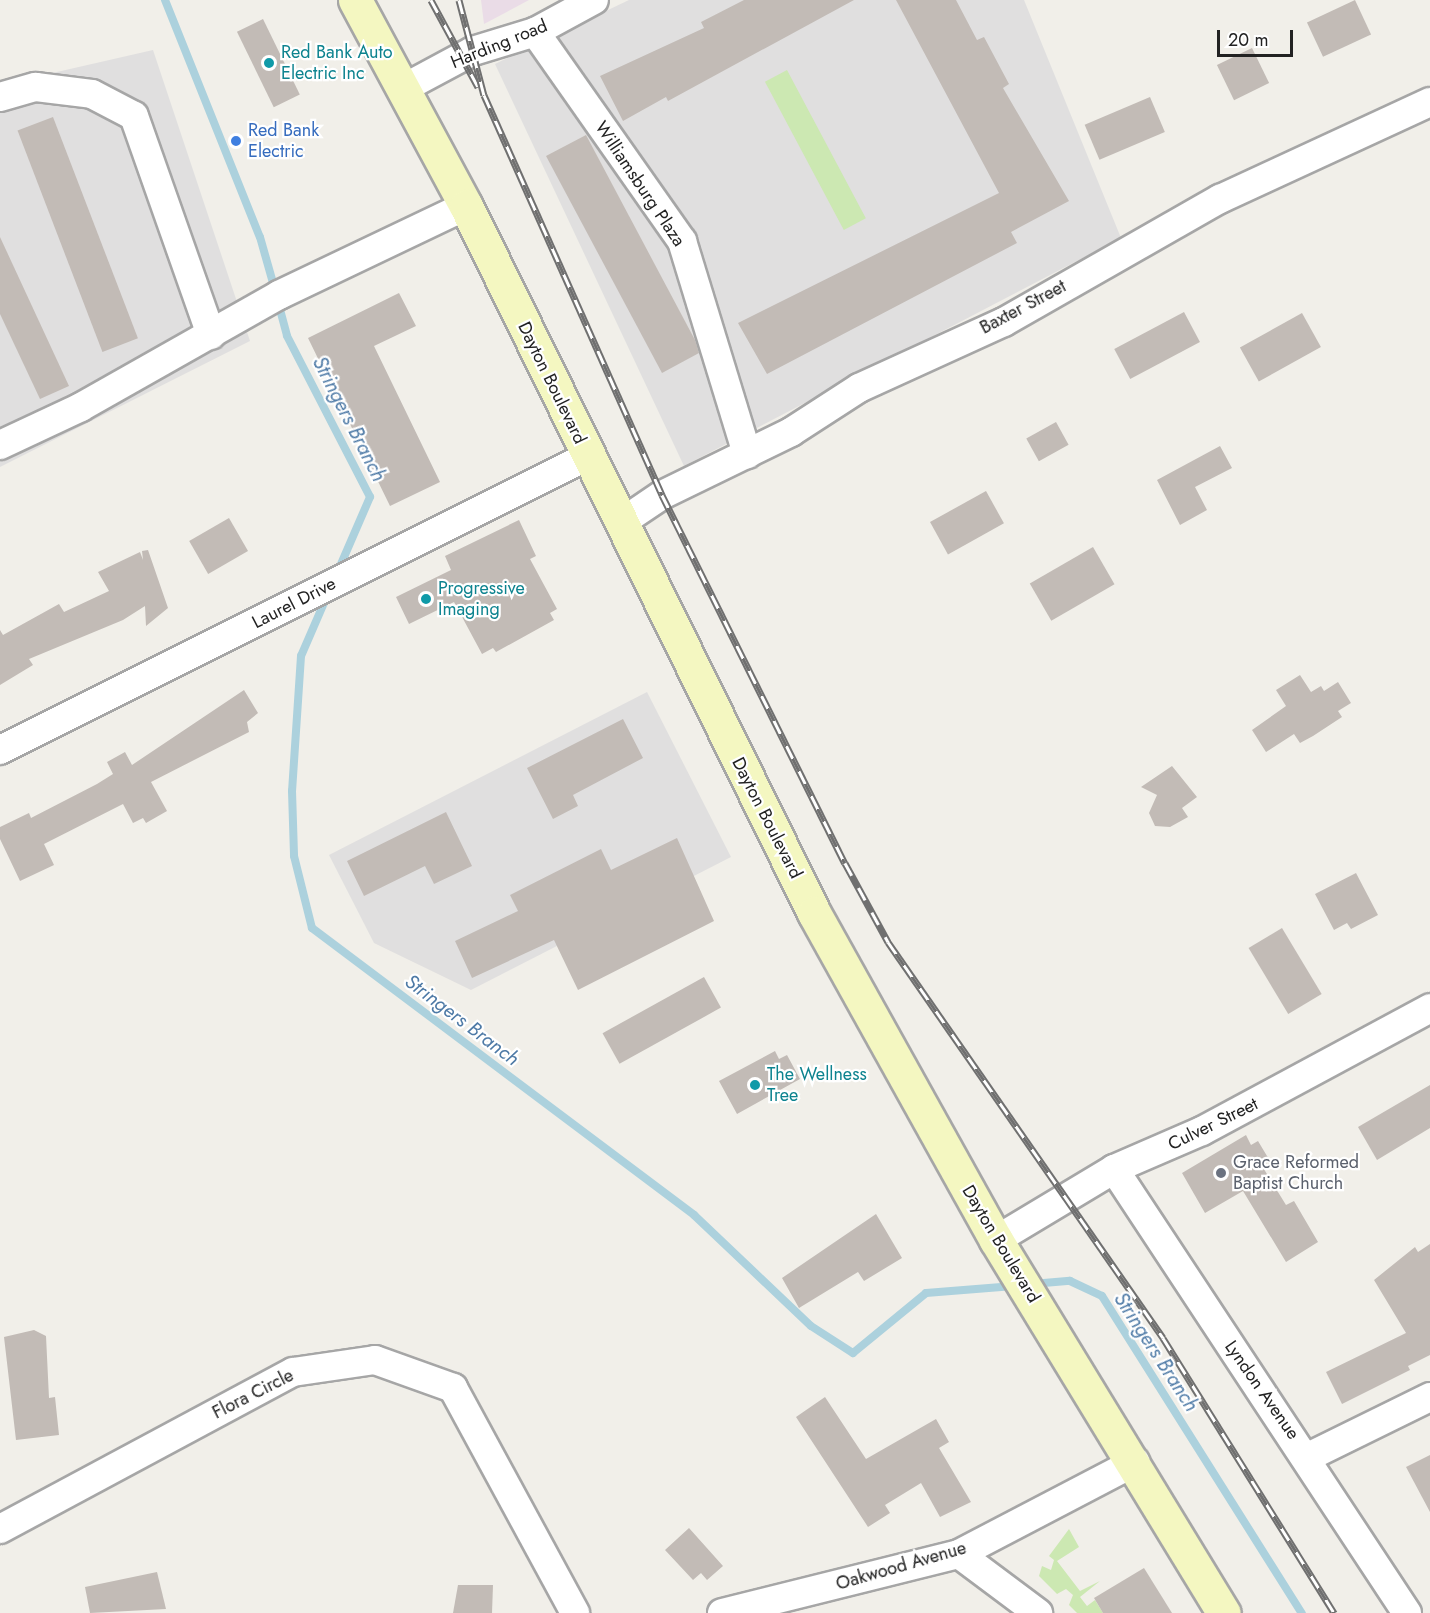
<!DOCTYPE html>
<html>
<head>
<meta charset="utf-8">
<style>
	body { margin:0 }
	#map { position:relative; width:1430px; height:1613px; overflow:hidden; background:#f1efe9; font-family:Jost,sans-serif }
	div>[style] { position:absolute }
	.residential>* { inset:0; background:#e0dfdf }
	.industrial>* { inset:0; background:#eadce7 }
	.grass>* { inset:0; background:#cce8b2; transform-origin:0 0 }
	.stream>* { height:8px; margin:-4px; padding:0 4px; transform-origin:4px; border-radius:4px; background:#acd1dd }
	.building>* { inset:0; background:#c2bbb6; transform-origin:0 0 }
	.roads { filter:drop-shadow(2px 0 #a6a6a6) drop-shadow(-2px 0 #a6a6a6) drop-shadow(0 2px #a6a6a6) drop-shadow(0 -2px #a6a6a6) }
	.minor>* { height:28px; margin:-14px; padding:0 14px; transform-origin:14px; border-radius:14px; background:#fff }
	.secondary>* { height:33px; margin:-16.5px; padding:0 16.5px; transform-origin:16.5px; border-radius:16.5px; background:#f4f7c1 }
	.rail>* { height:7px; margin-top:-3.5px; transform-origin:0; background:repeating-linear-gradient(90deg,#fff 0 14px,#707070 0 28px); box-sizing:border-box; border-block:2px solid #707070 }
	.dots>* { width:16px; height:16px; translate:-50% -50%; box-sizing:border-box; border:3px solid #fff; border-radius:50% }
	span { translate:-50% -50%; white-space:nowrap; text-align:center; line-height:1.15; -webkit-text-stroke:4.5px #fff; paint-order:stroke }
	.street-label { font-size:18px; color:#222 }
	.culture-label { font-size:18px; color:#0d838f }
	.left { translate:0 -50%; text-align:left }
	.shop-label { font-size:18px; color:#366cbe }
	.worship-label { font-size:18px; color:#5b616d }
	.water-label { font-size:20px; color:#4e7aa6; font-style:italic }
	.scale { position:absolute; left:1217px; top:30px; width:76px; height:27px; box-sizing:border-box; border:3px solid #222; border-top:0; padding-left:8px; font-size:18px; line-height:21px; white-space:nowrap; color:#222; -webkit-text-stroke:4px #fff; paint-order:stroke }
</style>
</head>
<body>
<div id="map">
	<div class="residential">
		<i style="clip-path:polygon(629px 0,1024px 0,1121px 238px,684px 466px,495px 64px)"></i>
		<i style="clip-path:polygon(153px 50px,250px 341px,0 467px,0 85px)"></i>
		<i style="clip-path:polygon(647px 692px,731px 857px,471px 990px,374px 943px,329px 855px)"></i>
	</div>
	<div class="industrial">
		<i style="clip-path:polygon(481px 0,529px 0,484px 24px)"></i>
	</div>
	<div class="grass">
		<i style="left:787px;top:70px;width:168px;height:25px;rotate:62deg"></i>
		<i style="clip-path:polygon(1069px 1529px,1079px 1547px,1057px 1561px,1080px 1591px,1100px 1581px,1080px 1597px,1087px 1606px,1095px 1600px,1103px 1613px,1077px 1613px,1069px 1605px,1073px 1595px,1066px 1589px,1057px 1594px,1039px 1576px,1042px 1566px,1051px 1570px,1054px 1560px,1049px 1556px)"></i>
	</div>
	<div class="stream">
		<i style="left:165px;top:0;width:255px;rotate:68.2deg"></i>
		<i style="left:260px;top:237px;width:55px;rotate:74.2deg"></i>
		<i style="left:278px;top:302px;width:35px;rotate:75deg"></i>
		<i style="left:287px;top:336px;width:181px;rotate:62.7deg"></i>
		<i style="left:370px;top:497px;width:81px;rotate:113.4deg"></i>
		<i style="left:327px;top:596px;width:65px;rotate:113.4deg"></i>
		<i style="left:301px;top:656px;width:135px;rotate:93.8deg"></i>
		<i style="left:292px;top:791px;width:65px;rotate:88.2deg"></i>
		<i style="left:294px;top:856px;width:74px;rotate:76deg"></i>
		<i style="left:312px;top:928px;width:478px;rotate:36.9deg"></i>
		<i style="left:694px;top:1215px;width:161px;rotate:43.5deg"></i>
		<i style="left:811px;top:1326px;width:50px;rotate:32.7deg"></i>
		<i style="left:853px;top:1353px;width:94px;rotate:-39.4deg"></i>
		<i style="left:926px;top:1293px;width:88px;rotate:-4.5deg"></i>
		<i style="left:1032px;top:1284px;width:38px;rotate:-5deg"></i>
		<i style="left:1070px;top:1281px;width:35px;rotate:25deg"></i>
		<i style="left:1102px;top:1296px;width:375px;rotate:57.8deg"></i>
	</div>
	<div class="building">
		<i style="clip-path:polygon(744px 0,854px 0,668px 101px,666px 97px,623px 121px,600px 76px,704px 28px,701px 22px)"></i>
		<i style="clip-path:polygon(896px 0,956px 0,977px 40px,984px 37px,1009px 84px,1003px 88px,1069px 201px,1011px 232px,1017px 243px,767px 374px,738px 323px,999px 193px)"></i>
		<i style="left:1355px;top:0;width:38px;height:53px;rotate:65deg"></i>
		<i style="left:263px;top:19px;width:84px;height:29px;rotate:64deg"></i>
		<i style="left:1252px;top:48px;width:39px;height:39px;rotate:64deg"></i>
		<i style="left:1150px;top:97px;width:38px;height:71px;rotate:67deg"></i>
		<i style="left:53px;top:117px;width:237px;height:38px;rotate:69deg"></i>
		<i style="clip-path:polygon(586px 135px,695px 340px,699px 353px,662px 373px,546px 156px)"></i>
		<i style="clip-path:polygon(0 237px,69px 386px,40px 399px,0 314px)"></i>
		<i style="clip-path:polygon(399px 293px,416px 326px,374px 346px,440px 482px,390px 506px,308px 338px)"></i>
		<i style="left:1184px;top:312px;width:34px;height:79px;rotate:62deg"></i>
		<i style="left:1302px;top:313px;width:39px;height:71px;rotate:61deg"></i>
		<i style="left:1056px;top:422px;width:26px;height:34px;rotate:61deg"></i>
		<i style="clip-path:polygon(1220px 446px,1232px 468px,1195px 487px,1207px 510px,1180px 525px,1157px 480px)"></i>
		<i style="left:986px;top:491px;width:37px;height:64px;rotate:61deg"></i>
		<i style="left:229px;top:518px;width:38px;height:46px;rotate:60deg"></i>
		<i style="clip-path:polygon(519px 520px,536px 556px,530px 559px,557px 609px,550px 613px,554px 620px,496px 652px,493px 648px,482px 654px,454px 602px,409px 624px,396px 597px,451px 570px,445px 556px)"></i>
		<i style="left:1093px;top:547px;width:43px;height:73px;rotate:60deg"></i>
		<i style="clip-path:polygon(148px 550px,168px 608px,146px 626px,145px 606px,123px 620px,29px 659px,33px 665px,0 685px,0 630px,3px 635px,59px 604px,64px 612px,109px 591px,98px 572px,140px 552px,143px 560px,142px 551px)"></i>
		<i style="clip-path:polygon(1300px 675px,1311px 692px,1321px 686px,1324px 691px,1338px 682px,1351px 703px,1338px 711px,1342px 717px,1313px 736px,1300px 743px,1294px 734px,1266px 752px,1252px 730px,1286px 706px,1276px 690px)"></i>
		<i style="clip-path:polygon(244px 690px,258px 713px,247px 722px,249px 732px,151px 782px,167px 811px,146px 823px,143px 818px,133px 823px,123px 804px,44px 844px,54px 865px,20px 881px,0 839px,0 827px,29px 813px,31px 818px,97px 784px,113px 774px,107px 762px,125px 752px,132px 765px)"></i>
		<i style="clip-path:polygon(623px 719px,643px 758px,573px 795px,578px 806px,553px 819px,527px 768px)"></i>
		<i style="clip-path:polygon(1172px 766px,1197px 797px,1182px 808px,1188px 817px,1170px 827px,1155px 826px,1149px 813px,1157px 795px,1141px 787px)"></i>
		<i style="clip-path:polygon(446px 812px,472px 866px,434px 884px,425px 866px,364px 896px,347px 861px)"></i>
		<i style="clip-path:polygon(677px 838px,714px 921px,578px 990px,554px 940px,472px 978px,455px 941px,518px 911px,510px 895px,601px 849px,611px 870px)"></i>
		<i style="clip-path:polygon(1356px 873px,1378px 915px,1351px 929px,1347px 923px,1334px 930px,1315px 894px)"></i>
		<i style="left:1282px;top:928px;width:77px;height:39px;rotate:59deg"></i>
		<i style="left:704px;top:977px;width:35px;height:116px;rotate:61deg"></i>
		<i style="clip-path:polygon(775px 1051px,779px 1059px,787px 1055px,800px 1079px,737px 1114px,719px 1081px)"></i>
		<i style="clip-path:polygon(1430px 1085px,1430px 1128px,1377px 1160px,1358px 1127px)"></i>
		<i style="clip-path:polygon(1246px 1135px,1251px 1145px,1258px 1141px,1270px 1161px,1262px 1166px,1286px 1205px,1294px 1201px,1318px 1242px,1286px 1262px,1243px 1191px,1205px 1213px,1182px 1173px)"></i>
		<i style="clip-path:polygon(876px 1214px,902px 1258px,864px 1281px,858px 1272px,799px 1308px,782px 1278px)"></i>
		<i style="clip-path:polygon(1430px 1244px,1430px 1355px,1408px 1366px,1410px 1370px,1342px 1404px,1326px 1372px,1406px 1333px,1374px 1280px,1415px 1247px,1418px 1252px)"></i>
		<i style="clip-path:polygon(34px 1330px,46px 1336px,49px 1398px,55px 1397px,59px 1435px,16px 1440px,4px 1337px)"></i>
		<i style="clip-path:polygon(825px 1397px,866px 1459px,936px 1419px,949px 1442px,939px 1448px,971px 1502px,940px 1517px,921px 1483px,885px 1505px,890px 1513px,868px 1527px,796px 1417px)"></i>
		<i style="clip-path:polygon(1430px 1455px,1430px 1512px,1406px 1467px)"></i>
		<i style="clip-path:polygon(689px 1528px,723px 1566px,707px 1580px,701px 1573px,693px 1580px,665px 1550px)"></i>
		<i style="clip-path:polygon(1144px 1568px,1172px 1613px,1103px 1613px,1094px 1598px)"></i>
		<i style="clip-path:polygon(157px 1572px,166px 1609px,90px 1613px,85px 1587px)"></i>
		<i style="clip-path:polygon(458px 1585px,493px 1585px,492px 1613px,453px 1613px)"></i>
	</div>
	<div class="roads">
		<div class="minor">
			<i style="left:535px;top:32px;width:256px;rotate:54.9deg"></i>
			<i style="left:682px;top:241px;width:223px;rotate:73deg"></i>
			<i style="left:404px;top:88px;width:78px;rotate:-28.2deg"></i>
			<i style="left:473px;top:51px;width:65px;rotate:-17deg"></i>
			<i style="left:535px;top:32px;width:67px;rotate:-28.5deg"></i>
			<i style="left:0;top:97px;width:37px;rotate:-16deg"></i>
			<i style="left:36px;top:87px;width:56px;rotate:7.1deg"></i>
			<i style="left:92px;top:94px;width:47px;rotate:27.6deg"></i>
			<i style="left:134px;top:116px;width:232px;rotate:70.6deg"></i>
			<i style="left:0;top:445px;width:89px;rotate:-25.1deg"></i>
			<i style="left:81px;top:407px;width:227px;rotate:-29.5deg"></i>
			<i style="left:279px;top:295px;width:207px;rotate:-25.5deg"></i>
			<i style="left:622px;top:522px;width:48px;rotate:-34deg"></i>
			<i style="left:662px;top:495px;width:144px;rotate:-26deg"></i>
			<i style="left:791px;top:432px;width:81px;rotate:-32.9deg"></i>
			<i style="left:859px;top:388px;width:159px;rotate:-24.5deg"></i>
			<i style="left:1004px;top:322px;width:249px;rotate:-29.7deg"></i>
			<i style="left:1220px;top:199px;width:231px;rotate:-24.8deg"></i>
			<i style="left:0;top:750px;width:657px;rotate:-26.57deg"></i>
			<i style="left:1114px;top:1169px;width:532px;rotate:56.58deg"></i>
			<i style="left:996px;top:1240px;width:138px;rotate:-31deg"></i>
			<i style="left:1114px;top:1169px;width:96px;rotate:-23.4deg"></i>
			<i style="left:1202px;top:1131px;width:259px;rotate:-28.3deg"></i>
			<i style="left:1308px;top:1457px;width:136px;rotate:-26.2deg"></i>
			<i style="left:0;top:1529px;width:332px;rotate:-28.2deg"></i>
			<i style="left:293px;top:1372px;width:83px;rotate:-8.3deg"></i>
			<i style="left:375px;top:1360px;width:83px;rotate:19.7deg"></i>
			<i style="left:453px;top:1388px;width:256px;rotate:61.5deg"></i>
			<i style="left:959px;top:1554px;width:99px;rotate:36.8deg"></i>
			<i style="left:722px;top:1613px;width:244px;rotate:-14deg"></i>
			<i style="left:959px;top:1554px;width:199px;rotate:-27.6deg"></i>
		</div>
		<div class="secondary">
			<i style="left:355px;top:0;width:234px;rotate:61.7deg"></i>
			<i style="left:466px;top:206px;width:788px;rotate:63.79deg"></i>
			<i style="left:814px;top:913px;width:374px;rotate:60.9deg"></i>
			<i style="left:996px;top:1240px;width:437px;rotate:58.6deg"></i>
		</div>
	</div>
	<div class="rail">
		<i style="left:431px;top:0;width:99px;rotate:61.6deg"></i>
		<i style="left:459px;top:0;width:98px;rotate:75.3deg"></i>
		<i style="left:484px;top:95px;width:438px;rotate:66deg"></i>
		<i style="left:662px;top:495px;width:411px;rotate:63.6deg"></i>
		<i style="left:845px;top:863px;width:90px;rotate:61.4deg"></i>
		<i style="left:888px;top:942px;width:482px;rotate:55.2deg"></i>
		<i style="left:1163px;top:1338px;width:324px;rotate:58.1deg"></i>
	</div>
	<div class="dots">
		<i style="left:269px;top:63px;background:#0f9aa8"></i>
		<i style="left:236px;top:141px;background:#3f7fe0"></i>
		<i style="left:426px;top:599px;background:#0f9aa8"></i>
		<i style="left:755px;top:1085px;background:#0f9aa8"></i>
		<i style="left:1221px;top:1173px;background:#6b7280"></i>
	</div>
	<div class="street-label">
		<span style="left:499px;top:44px;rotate:-22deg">Harding road</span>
		<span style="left:640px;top:184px;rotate:56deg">Williamsburg Plaza</span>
		<span style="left:1023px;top:307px;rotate:-28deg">Baxter Street</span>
		<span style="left:552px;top:383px;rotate:64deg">Dayton Boulevard</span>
		<span style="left:294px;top:603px;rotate:-27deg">Laurel Drive</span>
		<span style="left:767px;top:818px;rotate:63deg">Dayton Boulevard</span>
		<span style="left:1213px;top:1124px;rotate:-26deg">Culver Street</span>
		<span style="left:1001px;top:1244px;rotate:59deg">Dayton Boulevard</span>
		<span style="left:1262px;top:1390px;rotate:55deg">Lyndon Avenue</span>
		<span style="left:253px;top:1394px;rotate:-27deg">Flora Circle</span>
		<span style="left:901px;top:1566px;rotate:-16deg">Oakwood Avenue</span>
	</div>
	<div class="culture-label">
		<span class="left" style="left:281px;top:63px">Red Bank Auto<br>Electric Inc</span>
		<span class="left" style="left:438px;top:599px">Progressive<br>Imaging</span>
		<span class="left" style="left:767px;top:1085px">The Wellness<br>Tree</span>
	</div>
	<div class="shop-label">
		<span class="left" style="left:248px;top:141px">Red Bank<br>Electric</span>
	</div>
	<div class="worship-label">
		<span class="left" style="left:1233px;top:1173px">Grace Reformed<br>Baptist Church</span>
	</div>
	<div class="water-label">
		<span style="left:349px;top:419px;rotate:63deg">Stringers Branch</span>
		<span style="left:462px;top:1020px;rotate:37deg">Stringers Branch</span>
		<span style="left:1156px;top:1352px;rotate:57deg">Stringers Branch</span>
	</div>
	<div class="scale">20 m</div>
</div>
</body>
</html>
